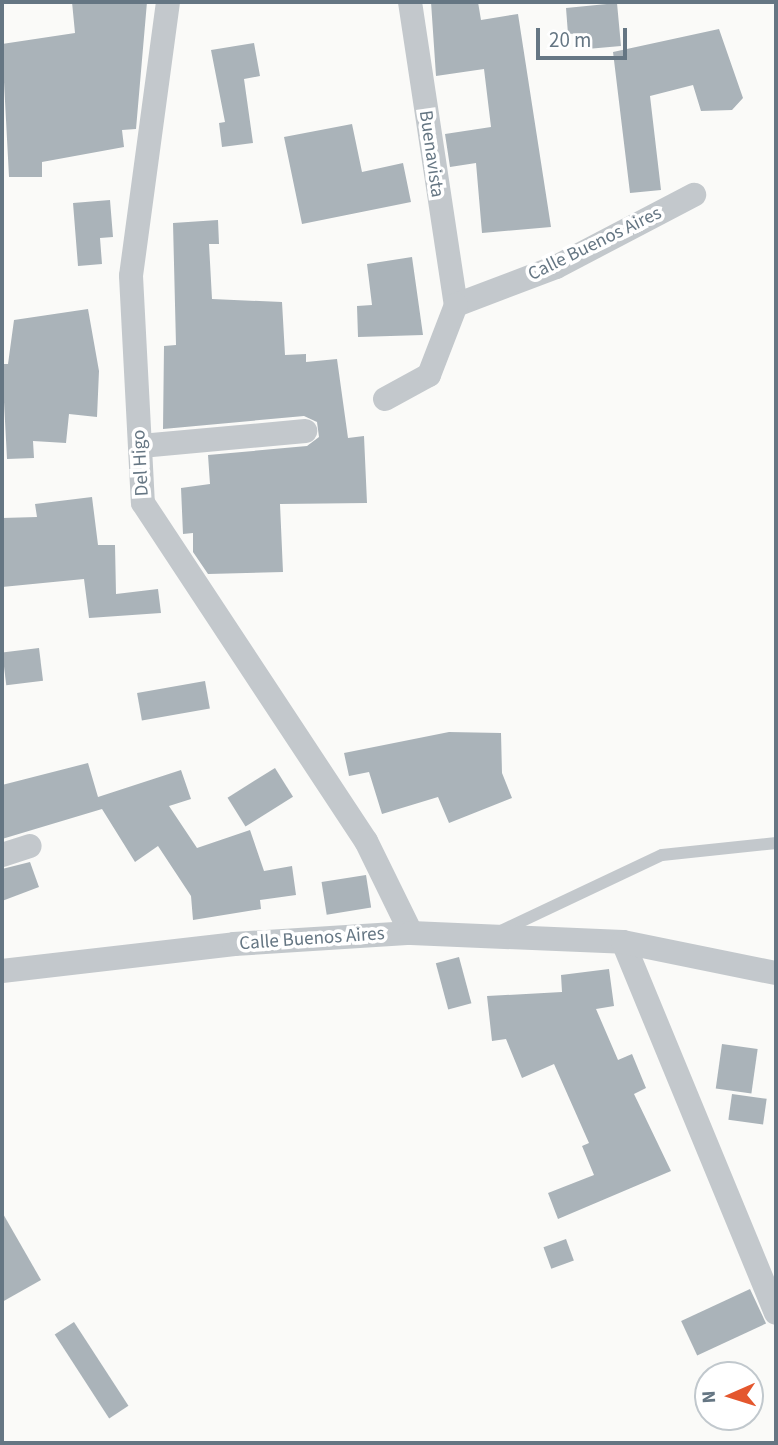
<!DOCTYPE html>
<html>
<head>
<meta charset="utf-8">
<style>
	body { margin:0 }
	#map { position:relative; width:778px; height:1445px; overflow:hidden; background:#fafaf8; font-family:"Source Sans 3",sans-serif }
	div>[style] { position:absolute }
	.building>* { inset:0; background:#aab3b9; transform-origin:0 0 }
	.lane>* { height:12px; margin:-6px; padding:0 6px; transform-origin:6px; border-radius:6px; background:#c3c8cc }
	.street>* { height:24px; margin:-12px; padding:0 12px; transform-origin:12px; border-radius:12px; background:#c3c8cc }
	span { translate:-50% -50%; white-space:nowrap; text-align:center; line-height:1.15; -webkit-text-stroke:7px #fff; paint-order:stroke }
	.street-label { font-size:19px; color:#657683 }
	.frame { position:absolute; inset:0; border:4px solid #657683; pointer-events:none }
	.north { position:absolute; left:694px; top:1361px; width:70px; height:70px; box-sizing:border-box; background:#fff; border:2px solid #c1c8cd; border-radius:50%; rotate:267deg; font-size:19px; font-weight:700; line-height:28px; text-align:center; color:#657683 }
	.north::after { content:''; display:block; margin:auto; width:24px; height:32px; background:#e4572e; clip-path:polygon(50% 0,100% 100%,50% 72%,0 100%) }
	.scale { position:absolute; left:536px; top:28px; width:91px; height:32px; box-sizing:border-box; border:4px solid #657683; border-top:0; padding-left:9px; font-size:21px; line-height:24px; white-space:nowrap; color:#657683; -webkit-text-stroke:5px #fff; paint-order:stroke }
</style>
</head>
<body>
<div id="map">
	<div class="building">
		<i style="clip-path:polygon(72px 2px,147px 2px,136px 129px,122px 130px,124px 147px,42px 162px,42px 177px,9px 177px,2px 44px,75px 33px)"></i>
		<i style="clip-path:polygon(431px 2px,478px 2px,481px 20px,518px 14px,551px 227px,482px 233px,476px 163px,450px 167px,445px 134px,491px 127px,484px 69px,436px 76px)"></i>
		<i style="clip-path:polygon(617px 3px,621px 46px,587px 49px,587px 33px,568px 34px,566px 8px)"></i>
		<i style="clip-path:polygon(719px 29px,743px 98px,732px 110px,701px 111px,693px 85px,650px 96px,661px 190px,630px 193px,613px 52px)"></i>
		<i style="clip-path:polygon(254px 43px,260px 76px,244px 79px,253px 143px,222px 147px,219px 123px,225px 122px,211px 50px)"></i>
		<i style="clip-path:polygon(352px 124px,362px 172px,403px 163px,411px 202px,302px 224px,284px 137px)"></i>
		<i style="clip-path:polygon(110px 200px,113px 237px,100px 238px,102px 264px,78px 266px,73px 203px)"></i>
		<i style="clip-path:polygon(218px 220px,219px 244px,209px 244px,212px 299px,282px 302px,285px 355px,306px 354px,306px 362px,337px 359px,348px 438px,364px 436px,367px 503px,280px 504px,283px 572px,208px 574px,193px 552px,193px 533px,183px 534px,181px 488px,210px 484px,208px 455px,307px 446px,319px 437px,317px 422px,304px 416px,163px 429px,164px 346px,176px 345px,173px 223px)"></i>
		<i style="clip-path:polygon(412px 257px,423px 335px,358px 337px,357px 306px,372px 305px,367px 264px)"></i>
		<i style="clip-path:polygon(88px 309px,99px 371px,97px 417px,69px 414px,66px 443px,33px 441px,34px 458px,7px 459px,2px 364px,8px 364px,14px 320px)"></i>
		<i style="clip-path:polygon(92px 497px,98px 545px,115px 545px,116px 594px,158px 589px,161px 613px,89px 618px,84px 579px,2px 587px,2px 518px,37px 517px,35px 504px)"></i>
		<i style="left:39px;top:648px;width:33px;height:37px;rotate:83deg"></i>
		<i style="left:205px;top:681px;width:28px;height:69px;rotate:80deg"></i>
		<i style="clip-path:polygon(449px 732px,501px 733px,502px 773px,512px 798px,449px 823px,438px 797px,382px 814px,369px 772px,349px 776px,344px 753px)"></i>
		<i style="clip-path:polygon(88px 763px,98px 797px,181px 770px,191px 799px,169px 806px,197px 848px,250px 830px,264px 871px,292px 866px,296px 895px,260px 900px,261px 909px,193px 920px,191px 896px,158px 846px,135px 862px,102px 809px,2px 839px,2px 785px)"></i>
		<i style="left:275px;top:768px;width:34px;height:56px;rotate:58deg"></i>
		<i style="clip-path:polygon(30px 862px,39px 887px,2px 901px,2px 869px)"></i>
		<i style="left:366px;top:875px;width:33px;height:45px;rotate:81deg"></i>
		<i style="left:459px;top:957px;width:48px;height:24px;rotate:75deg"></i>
		<i style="clip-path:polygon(609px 969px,614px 1006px,596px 1009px,618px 1060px,632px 1054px,646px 1088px,634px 1094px,671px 1171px,558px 1219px,548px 1193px,594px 1175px,582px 1146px,589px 1143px,554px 1064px,522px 1078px,506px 1039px,492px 1041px,487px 996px,562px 992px,561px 975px)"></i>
		<i style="left:722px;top:1044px;width:36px;height:45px;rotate:8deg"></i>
		<i style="left:732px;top:1094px;width:35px;height:26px;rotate:8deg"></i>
		<i style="clip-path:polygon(2px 1212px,41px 1280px,2px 1302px)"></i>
		<i style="left:566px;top:1239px;width:23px;height:24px;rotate:70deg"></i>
		<i style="left:750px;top:1289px;width:38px;height:76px;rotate:65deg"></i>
		<i style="left:74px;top:1322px;width:100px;height:23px;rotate:57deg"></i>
	</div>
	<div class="lane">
		<i style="left:501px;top:931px;width:178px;rotate:-25.3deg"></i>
		<i style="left:662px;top:855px;width:115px;rotate:-6deg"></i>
	</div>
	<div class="street">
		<i style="left:168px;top:2px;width:276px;rotate:97.7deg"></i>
		<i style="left:131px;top:276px;width:227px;rotate:87deg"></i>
		<i style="left:143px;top:503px;width:405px;rotate:56.6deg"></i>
		<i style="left:366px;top:841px;width:102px;rotate:63.9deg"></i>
		<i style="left:410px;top:2px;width:306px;rotate:81.4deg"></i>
		<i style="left:456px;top:305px;width:107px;rotate:-20.8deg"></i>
		<i style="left:556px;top:267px;width:156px;rotate:-27.6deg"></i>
		<i style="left:385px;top:399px;width:50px;rotate:-28.6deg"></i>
		<i style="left:429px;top:375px;width:75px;rotate:-68.9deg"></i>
		<i style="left:141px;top:446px;width:165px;rotate:-5.2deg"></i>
		<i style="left:2px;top:855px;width:29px;rotate:-18deg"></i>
		<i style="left:623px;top:942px;width:401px;rotate:67.6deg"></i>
		<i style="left:2px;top:971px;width:234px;rotate:-6.6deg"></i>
		<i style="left:234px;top:944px;width:177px;rotate:-3.6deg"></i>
		<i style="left:411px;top:933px;width:212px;rotate:2.4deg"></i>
		<i style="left:623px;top:942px;width:156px;rotate:11.5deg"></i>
	</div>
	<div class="street-label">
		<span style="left:431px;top:154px;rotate:82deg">Buenavista</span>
		<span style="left:595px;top:244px;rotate:-26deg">Calle Buenos Aires</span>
		<span style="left:141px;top:463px;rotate:-93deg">Del Higo</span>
		<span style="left:312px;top:939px;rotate:-4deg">Calle Buenos Aires</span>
	</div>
	<div class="frame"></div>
	<div class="north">N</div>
	<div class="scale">20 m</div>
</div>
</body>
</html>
